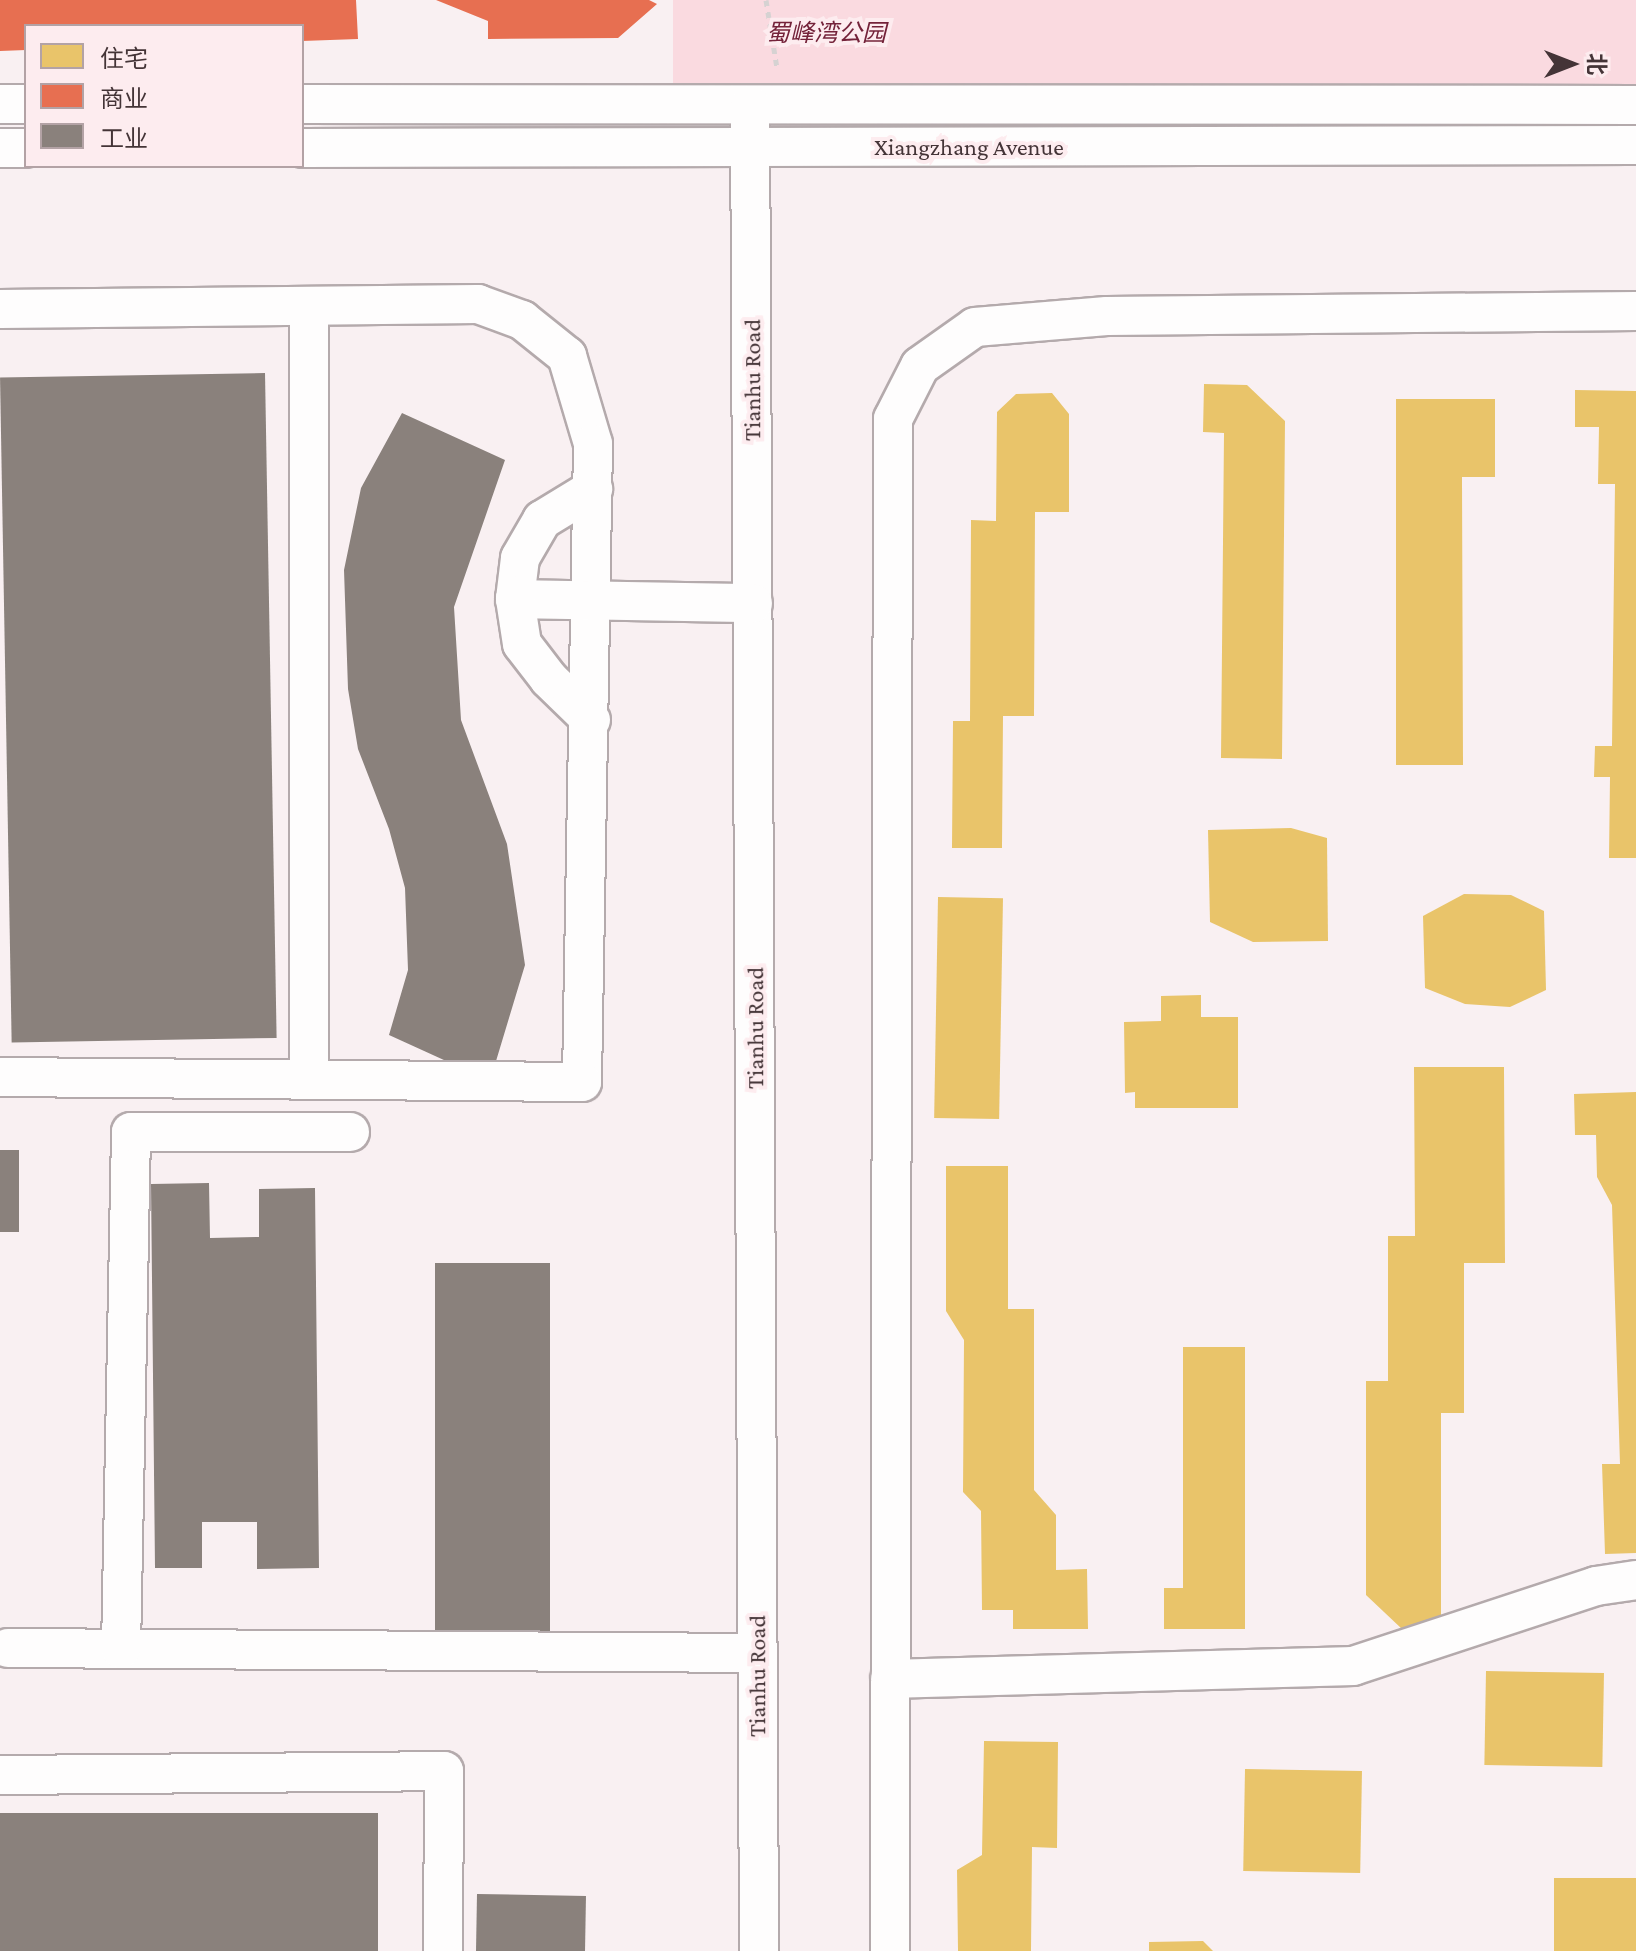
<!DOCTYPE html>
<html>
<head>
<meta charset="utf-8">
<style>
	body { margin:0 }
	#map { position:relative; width:1636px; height:1951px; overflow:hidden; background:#f9f0f2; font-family:"Crimson Pro","Noto Sans SC",serif }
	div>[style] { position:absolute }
	.green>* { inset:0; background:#fadae0; transform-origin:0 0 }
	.homes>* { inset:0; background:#e9c46a; transform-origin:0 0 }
	.shops>* { inset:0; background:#e76f51 }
	.industry>* { inset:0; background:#8a817c; transform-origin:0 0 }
	.path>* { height:5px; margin-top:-2.5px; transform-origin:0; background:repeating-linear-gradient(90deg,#d6d2d2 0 6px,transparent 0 12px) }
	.roads { filter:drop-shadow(2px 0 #b4aaac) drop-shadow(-2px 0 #b4aaac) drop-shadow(0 2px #b4aaac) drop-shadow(0 -2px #b4aaac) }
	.minor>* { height:38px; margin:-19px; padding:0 19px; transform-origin:19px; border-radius:19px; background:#fefdfd }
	span { translate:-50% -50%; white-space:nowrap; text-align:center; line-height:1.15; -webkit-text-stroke:8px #fdecef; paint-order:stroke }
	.park-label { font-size:24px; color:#74233a; font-style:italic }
	.street-label { font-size:24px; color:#443437 }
	.legend { position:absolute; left:24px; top:24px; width:280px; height:144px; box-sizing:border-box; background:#fdecef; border:2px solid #b3a2a5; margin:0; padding:10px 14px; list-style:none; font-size:24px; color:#443437 }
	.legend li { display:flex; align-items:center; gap:16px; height:40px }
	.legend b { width:40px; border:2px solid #b3a2a5 }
	.north { position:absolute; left:1532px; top:24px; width:80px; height:80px; -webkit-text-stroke:6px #fdecef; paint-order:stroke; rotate:90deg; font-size:22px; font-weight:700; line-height:32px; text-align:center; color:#443437 }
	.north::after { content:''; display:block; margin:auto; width:28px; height:36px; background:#443437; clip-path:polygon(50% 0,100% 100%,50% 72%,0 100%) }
</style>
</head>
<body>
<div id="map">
	<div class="green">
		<i style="left:673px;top:0;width:963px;height:84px"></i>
	</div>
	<div class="homes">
		<i style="clip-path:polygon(1204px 384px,1247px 385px,1285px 421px,1282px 759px,1221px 758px,1224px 433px,1203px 432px)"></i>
		<i style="clip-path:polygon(1575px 390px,1636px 391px,1636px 858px,1609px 858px,1610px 777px,1594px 777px,1595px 746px,1612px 746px,1615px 484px,1598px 484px,1599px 427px,1575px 427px)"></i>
		<i style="clip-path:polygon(1052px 393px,1069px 414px,1069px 512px,1035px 512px,1034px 716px,1003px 716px,1002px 848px,952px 848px,953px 721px,970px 721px,971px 520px,996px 521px,997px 412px,1016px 394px)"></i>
		<i style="clip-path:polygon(1396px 399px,1495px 399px,1495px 477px,1462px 477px,1463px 765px,1396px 765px)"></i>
		<i style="clip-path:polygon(1291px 828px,1327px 838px,1328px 941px,1253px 942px,1210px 922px,1208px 830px)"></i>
		<i style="clip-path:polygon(1464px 894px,1511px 895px,1544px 911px,1546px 990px,1510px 1007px,1465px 1004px,1425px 988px,1423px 916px)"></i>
		<i style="left:938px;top:897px;width:65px;height:221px;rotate:1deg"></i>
		<i style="clip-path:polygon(1201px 995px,1201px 1017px,1238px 1017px,1238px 1108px,1135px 1108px,1135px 1092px,1125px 1093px,1124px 1022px,1161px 1021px,1161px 996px)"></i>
		<i style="clip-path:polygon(1414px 1067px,1504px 1067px,1505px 1263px,1464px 1263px,1464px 1413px,1441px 1413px,1441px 1629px,1402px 1629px,1366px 1595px,1366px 1381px,1388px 1381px,1388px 1236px,1415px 1236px)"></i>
		<i style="clip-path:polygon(1636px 1092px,1636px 1553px,1605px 1554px,1602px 1464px,1620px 1464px,1612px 1205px,1597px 1177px,1596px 1135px,1575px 1135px,1574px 1094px)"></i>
		<i style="clip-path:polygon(946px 1166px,1008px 1166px,1008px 1309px,1034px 1309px,1034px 1490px,1056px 1515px,1056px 1570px,1087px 1569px,1088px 1629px,1013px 1629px,1013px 1610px,982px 1610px,981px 1511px,963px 1492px,964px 1340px,946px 1311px)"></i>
		<i style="clip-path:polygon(1183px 1347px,1245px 1347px,1245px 1629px,1164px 1629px,1164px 1588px,1183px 1588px)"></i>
		<i style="left:1486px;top:1671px;width:118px;height:94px;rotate:1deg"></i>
		<i style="clip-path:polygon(984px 1741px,1058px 1742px,1057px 1848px,1032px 1847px,1031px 1951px,958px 1951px,957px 1870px,982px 1855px)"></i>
		<i style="left:1245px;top:1769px;width:117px;height:102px;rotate:1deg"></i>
		<i style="left:1554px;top:1878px;width:82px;height:73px"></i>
		<i style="clip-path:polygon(1203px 1941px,1213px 1951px,1149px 1951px,1149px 1942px)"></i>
	</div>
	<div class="shops">
		<i style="clip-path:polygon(0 0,356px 0,358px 39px,302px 41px,302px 26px,26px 26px,26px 50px,0 51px)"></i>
		<i style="clip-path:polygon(436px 0,649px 0,657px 4px,618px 38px,488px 39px,488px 21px)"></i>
	</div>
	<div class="industry">
		<i style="left:265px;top:373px;width:665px;height:265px;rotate:89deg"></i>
		<i style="clip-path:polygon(402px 413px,505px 460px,454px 607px,461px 720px,507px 844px,525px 965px,490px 1081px,389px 1035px,408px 970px,405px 888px,389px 829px,358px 749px,348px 689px,344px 570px,361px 488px)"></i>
		<i style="left:0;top:1150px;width:19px;height:82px"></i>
		<i style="clip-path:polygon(209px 1183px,210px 1238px,259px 1237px,259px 1189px,315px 1188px,319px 1568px,257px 1569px,257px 1522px,202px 1522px,202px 1568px,155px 1568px,151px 1184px)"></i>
		<i style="left:435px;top:1263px;width:115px;height:387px"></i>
		<i style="left:0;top:1813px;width:378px;height:138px"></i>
		<i style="left:477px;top:1894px;width:109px;height:57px;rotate:1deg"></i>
	</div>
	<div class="path">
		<i style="left:766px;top:0;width:69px;rotate:80.8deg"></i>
	</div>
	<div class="roads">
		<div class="minor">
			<i style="left:0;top:104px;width:26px"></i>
			<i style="left:302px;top:104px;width:1334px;rotate:0.04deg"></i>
			<i style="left:750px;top:105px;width:1846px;rotate:89.72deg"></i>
			<i style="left:0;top:148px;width:26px"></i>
			<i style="left:302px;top:148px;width:1334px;rotate:-0.13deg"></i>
			<i style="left:309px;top:306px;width:772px;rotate:90deg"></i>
			<i style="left:0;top:309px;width:478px;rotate:-0.6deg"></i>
			<i style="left:478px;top:304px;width:47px;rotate:20deg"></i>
			<i style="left:522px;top:320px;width:58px;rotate:38.7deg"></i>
			<i style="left:567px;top:356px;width:92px;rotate:73.5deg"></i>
			<i style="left:593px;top:444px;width:638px;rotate:90.99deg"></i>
			<i style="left:582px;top:1082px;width:582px;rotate:-179.51deg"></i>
			<i style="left:515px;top:599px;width:238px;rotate:1deg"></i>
			<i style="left:591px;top:720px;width:59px;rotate:-135.7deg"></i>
			<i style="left:549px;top:679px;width:44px;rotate:-127.6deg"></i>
			<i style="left:522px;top:644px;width:46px;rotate:-98.8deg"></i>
			<i style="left:515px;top:599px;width:41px;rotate:-83deg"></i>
			<i style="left:520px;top:558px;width:44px;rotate:-59.9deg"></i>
			<i style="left:542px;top:520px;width:60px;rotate:-31.3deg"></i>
			<i style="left:8px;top:1648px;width:749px;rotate:0.38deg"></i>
			<i style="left:121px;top:1649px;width:517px;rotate:-88.89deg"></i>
			<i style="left:131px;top:1132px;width:219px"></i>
			<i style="left:890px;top:1679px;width:463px;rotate:-1.6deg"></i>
			<i style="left:1353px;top:1666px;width:256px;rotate:-18.2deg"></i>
			<i style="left:1596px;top:1586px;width:40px;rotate:-8.5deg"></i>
			<i style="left:0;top:1775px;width:444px;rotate:-0.5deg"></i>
			<i style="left:444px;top:1771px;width:180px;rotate:90.3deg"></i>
			<i style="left:890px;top:1951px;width:1532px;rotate:-89.89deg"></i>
			<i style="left:893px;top:419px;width:59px;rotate:-63deg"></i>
			<i style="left:920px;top:366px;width:67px;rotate:-35.3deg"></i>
			<i style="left:975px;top:327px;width:132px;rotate:-4.8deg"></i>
			<i style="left:1107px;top:316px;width:529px;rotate:-0.54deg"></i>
		</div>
	</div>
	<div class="park-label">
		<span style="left:826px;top:33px">蜀峰湾公园</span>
	</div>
	<div class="street-label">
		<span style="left:969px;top:147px">Xiangzhang Avenue</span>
		<span style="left:752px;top:380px;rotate:-90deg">Tianhu Road</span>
		<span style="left:755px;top:1028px;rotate:-90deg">Tianhu Road</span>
		<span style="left:757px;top:1676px;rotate:-90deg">Tianhu Road</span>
	</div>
	<ul class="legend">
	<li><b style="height:22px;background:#e9c46a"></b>住宅</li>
	<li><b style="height:22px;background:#e76f51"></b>商业</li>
	<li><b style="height:22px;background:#8a817c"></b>工业</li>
	</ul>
	<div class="north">北</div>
</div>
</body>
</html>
